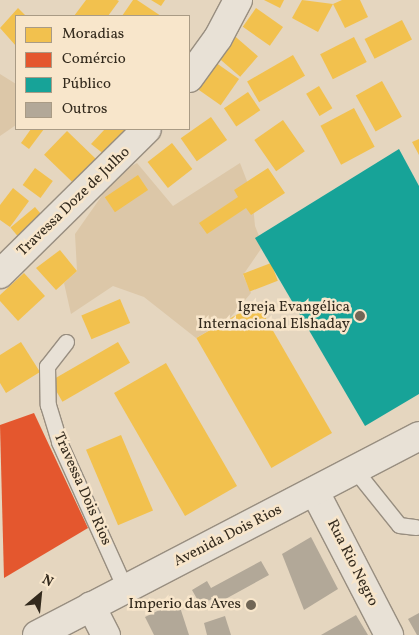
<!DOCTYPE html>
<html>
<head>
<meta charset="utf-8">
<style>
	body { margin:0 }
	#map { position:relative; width:419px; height:635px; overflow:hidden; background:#e5d6bf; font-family:Vollkorn,serif }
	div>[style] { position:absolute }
	.green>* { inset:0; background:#dcc7a8 }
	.homes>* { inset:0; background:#f2c14e; transform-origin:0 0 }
	.shops>* { inset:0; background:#e4572e }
	.public>* { inset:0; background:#17a398 }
	.building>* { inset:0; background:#b2a898 }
	.roads { filter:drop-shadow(1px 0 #988e80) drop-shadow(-1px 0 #988e80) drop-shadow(0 1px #988e80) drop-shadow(0 -1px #988e80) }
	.lane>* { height:15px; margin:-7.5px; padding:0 7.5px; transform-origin:7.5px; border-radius:7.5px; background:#e8e1d6 }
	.street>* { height:28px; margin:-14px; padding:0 14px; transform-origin:14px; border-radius:14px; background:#e8e1d6 }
	.secondary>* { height:28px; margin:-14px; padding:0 14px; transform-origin:14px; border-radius:14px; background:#e8e1d6 }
	.dots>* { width:14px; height:14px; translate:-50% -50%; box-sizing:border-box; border:2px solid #f8e6cb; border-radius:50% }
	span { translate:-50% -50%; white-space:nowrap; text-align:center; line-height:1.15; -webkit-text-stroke:5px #f8e6cb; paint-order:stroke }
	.street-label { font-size:15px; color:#332a1d }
	.poi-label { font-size:15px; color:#332a1d }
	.right { translate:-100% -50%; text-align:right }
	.legend { position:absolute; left:15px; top:15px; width:175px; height:115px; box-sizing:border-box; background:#f8e6cb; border:1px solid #a99b85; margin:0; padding:6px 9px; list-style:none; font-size:15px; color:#332a1d }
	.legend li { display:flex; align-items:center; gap:10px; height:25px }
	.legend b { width:25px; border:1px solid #a99b85 }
	.north { position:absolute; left:15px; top:570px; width:50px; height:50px; -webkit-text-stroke:4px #f8e6cb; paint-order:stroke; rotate:28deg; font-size:14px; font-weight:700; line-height:20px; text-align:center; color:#332a1d }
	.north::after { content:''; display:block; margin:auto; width:18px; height:22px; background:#332a1d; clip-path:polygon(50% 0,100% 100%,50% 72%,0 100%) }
</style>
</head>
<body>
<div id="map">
	<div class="green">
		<i style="clip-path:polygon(0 74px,16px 84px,16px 125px,0 136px)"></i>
		<i style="clip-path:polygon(137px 163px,173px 206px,240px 163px,252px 194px,255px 226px,263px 246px,243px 275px,251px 293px,230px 318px,196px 338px,144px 297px,113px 286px,71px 314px,64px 283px,77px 271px,75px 234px,117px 174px)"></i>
	</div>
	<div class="homes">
		<i style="clip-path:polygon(86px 0,117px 0,119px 1px,108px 16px,74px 16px)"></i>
		<i style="clip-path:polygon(133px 0,137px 0,161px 16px,122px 16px)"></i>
		<i style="clip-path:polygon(151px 0,165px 0,161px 6px)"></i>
		<i style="clip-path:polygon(264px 0,284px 0,280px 8px)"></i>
		<i style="clip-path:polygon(302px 0,333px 4px,318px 32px,292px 18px)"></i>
		<i style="clip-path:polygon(342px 0,360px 0,368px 17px,345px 28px,333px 4px)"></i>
		<i style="clip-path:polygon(18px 8px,26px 16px,16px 16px,16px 46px,0 28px)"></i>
		<i style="left:256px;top:8px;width:33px;height:23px;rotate:35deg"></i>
		<i style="left:402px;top:20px;width:22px;height:42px;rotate:63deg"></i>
		<i style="left:230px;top:32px;width:37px;height:27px;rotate:41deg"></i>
		<i style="left:354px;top:37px;width:28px;height:38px;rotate:63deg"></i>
		<i style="left:293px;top:55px;width:24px;height:53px;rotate:60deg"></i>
		<i style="left:212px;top:60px;width:33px;height:32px;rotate:35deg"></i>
		<i style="left:382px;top:81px;width:41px;height:30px;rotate:61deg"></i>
		<i style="left:319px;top:86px;width:26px;height:15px;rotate:59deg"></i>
		<i style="left:248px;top:92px;width:22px;height:29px;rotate:56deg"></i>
		<i style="left:354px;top:108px;width:44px;height:38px;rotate:62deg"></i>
		<i style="left:211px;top:117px;width:28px;height:37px;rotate:55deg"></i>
		<i style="left:283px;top:120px;width:38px;height:35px;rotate:55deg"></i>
		<i style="clip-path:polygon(31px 129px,44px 129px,29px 149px,21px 143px)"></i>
		<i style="clip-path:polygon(105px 129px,136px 129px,109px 158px,91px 144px)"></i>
		<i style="left:67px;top:131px;width:45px;height:33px;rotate:44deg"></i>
		<i style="clip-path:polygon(419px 139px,419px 155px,412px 142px)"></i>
		<i style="left:172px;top:143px;width:33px;height:31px;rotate:52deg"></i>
		<i style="left:35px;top:168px;width:22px;height:21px;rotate:36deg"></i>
		<i style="clip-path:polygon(268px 168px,285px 193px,251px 215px,246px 208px,207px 234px,199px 223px,238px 197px,234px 190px)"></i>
		<i style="left:138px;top:175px;width:18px;height:40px;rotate:56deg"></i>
		<i style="clip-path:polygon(13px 188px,29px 201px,10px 227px,0 220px,0 205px)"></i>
		<i style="left:35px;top:207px;width:23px;height:32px;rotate:50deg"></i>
		<i style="clip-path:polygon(60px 250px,77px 271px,56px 290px,36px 268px)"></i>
		<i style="left:271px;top:263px;width:19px;height:30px;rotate:69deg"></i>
		<i style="clip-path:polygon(24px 273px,45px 296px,18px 321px,0 301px,0 295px)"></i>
		<i style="left:120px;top:299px;width:26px;height:42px;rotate:67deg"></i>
		<i style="left:257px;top:303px;width:150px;height:70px;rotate:60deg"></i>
		<i style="clip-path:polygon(21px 342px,40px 372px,6px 393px,0 383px,0 355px)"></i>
		<i style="left:118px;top:342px;width:24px;height:78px;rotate:60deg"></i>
		<i style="left:166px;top:363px;width:142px;height:60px;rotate:60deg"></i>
		<i style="left:121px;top:435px;width:82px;height:38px;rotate:67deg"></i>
	</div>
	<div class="shops">
		<i style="clip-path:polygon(34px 413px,88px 528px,4px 578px,0 425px)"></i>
	</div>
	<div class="public">
		<i style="clip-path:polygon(399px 149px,419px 186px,419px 394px,365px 426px,255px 238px)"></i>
	</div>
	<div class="building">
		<i style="clip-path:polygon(311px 537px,338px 589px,304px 610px,282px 554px)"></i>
		<i style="clip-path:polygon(261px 561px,269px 575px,220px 602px,216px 596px,201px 606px,192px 590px,207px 581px,211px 588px)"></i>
		<i style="clip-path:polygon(178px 601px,189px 635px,154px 635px,145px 617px)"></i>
		<i style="clip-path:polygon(419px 613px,419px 635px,417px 635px,408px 619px)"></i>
		<i style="clip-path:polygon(356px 615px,368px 635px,321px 635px)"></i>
		<i style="clip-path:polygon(225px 616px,231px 635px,207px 635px,204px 623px)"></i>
	</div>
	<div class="roads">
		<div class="lane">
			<i style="left:66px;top:342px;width:31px;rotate:128deg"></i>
			<i style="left:47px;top:366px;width:39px;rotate:89deg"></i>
			<i style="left:48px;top:405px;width:39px;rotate:73deg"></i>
			<i style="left:59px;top:442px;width:160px;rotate:65.7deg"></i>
			<i style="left:355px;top:470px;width:70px;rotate:51.3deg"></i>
			<i style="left:399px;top:525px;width:17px;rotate:7deg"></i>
		</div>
		<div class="street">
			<i style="left:189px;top:78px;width:49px;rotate:-54.1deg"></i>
			<i style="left:218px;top:38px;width:43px;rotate:-62.2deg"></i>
			<i style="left:0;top:274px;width:206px;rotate:-44.6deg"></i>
			<i style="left:315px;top:492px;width:161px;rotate:62.6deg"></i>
			<i style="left:91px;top:606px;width:33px;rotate:63deg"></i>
		</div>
		<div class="secondary">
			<i style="left:37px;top:635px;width:431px;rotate:-27.5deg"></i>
		</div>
	</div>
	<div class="dots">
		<i style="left:360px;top:316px;background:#716656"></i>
		<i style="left:251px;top:605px;background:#716656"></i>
	</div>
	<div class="street-label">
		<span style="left:74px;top:202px;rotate:-44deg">Travessa Doze de Julho</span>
		<span style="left:82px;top:489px;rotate:66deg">Travessa Dois Rios</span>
		<span style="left:228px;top:536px;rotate:-27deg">Avenida Dois Rios</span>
		<span style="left:352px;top:563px;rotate:63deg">Rua Rio Negro</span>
	</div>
	<div class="poi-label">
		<span class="right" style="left:350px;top:316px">Igreja Evangélica<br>Internacional Elshaday</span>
		<span class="right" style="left:241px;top:605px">Imperio das Aves</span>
	</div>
	<ul class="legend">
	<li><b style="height:14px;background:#f2c14e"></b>Moradias</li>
	<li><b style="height:14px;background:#e4572e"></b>Comércio</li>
	<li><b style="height:14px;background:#17a398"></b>Público</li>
	<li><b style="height:14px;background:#b2a898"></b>Outros</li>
	</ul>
	<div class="north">N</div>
</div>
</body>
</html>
